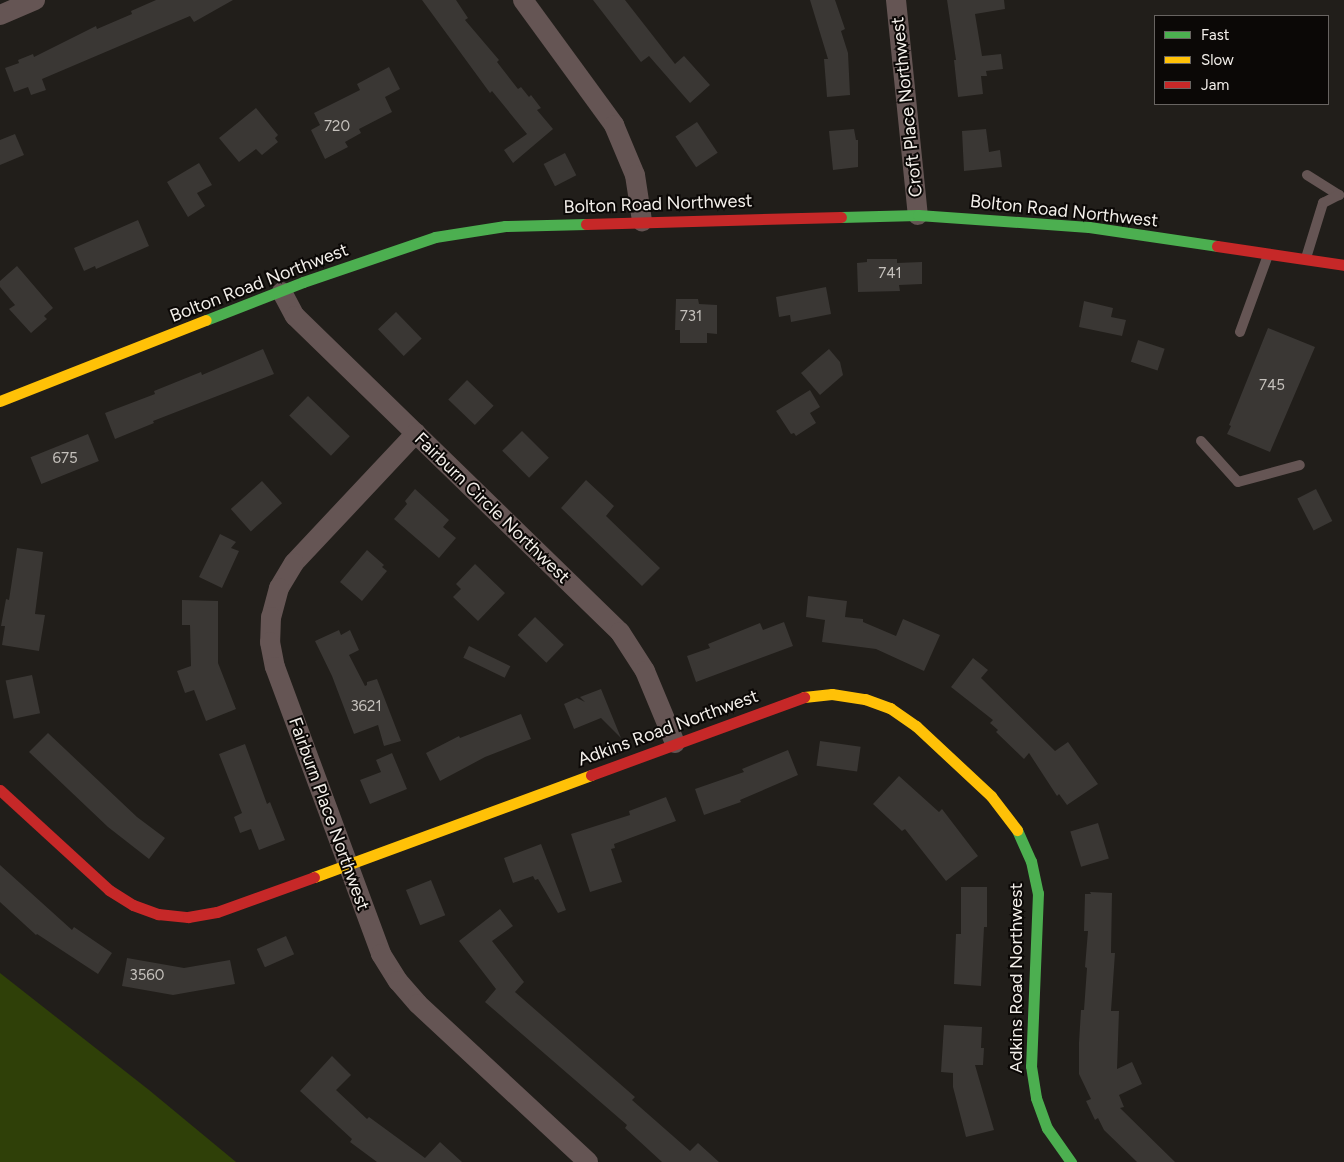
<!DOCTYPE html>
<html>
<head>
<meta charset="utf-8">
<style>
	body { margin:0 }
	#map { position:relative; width:1344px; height:1162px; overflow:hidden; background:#211e1a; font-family:Figtree,sans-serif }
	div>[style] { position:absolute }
	.green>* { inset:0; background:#2f4008 }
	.building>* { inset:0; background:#3a3734; transform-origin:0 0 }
	.lane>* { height:10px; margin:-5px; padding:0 5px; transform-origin:5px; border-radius:5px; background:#655554 }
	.street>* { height:20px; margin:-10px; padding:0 10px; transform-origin:10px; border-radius:10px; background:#655554 }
	.fast>* { height:11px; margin:-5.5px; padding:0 5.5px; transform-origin:5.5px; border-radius:5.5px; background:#4caf50 }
	.slow>* { height:11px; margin:-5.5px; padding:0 5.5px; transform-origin:5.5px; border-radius:5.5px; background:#ffc107 }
	.jam>* { height:11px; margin:-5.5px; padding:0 5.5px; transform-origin:5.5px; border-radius:5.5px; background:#c62828 }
	span { translate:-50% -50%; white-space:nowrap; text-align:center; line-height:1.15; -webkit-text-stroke:4px #0b0806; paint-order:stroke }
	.number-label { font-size:15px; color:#c5c1bc }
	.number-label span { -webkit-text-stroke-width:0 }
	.street-label { font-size:18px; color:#f3efea }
	.legend { position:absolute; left:1154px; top:15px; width:175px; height:90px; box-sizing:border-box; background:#0b0806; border:1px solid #686461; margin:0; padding:6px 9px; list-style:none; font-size:15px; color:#f3efea }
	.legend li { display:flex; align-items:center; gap:10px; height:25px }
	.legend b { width:25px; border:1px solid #686461 }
</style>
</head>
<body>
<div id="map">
	<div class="green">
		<i style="clip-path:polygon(0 973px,149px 1090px,236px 1162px,0 1162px)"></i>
	</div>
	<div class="building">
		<i style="clip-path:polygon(156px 0,233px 0,194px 22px,190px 16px,42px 79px,46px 90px,31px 95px,28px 87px,14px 92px,5px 68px,19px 63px,18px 60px,33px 54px,34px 57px,96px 26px,97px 29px,132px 14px,131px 11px)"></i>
		<i style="clip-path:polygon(422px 0,456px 0,468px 18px,465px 20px,499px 60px,497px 62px,518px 89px,521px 87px,529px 97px,531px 95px,541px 108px,537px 110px,553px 129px,513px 163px,504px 150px,527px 134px,492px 91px,490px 93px)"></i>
		<i style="clip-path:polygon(593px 0,625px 0,675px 64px,684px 56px,710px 85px,690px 103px,649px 56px,641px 62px)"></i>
		<i style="clip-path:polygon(810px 0,835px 0,845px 29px,841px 31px,848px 53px,850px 95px,827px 97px,824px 59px,828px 59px)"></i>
		<i style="clip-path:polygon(947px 0,1004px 0,1005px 9px,975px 14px,982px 56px,1001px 54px,1003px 69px,986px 71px,987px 76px,981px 76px,983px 94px,958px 97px,954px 60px,956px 60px)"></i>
		<i style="clip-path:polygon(389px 67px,400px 89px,385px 97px,392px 112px,359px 129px,361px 133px,345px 142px,348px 147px,325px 159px,311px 130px,320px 125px,314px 113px,360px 90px,357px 84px)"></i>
		<i style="clip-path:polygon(256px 108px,278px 135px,275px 138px,278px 142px,262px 155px,256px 149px,239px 162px,219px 138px)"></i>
		<i style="left:697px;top:122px;width:37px;height:26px;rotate:56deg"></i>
		<i style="clip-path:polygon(854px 129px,856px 140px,858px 140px,858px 167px,833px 170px,829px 131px)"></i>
		<i style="clip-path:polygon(986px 129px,989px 152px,1000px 150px,1002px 167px,964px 171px,962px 131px)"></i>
		<i style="clip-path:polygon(15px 134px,24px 155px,0 165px,0 140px)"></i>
		<i style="left:565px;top:153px;width:25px;height:24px;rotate:63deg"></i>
		<i style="clip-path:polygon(199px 163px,212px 185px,197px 193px,205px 206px,188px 217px,167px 182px)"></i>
		<i style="clip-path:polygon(138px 220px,149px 246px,96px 269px,95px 266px,84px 271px,74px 248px)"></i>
		<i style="clip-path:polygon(867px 259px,897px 259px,897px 263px,922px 262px,922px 284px,899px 285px,900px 291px,858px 292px,857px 263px,867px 262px)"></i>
		<i style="clip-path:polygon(17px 266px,53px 308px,44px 316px,47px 319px,31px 333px,9px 309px,15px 305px,0 287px,0 281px)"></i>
		<i style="clip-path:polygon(826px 287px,831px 314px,791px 322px,790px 315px,779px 317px,776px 297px)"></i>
		<i style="clip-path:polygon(676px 299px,698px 299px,699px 304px,717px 305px,717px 334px,707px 333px,707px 343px,680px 343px,680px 330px,675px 330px)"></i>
		<i style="clip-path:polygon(1084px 301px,1113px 308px,1111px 317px,1126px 320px,1122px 336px,1079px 327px)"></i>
		<i style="left:396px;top:312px;width:37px;height:25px;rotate:46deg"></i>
		<i style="clip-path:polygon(1268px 328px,1315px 347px,1270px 452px,1227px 434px,1231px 426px,1229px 425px)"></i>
		<i style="left:1138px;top:340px;width:28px;height:23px;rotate:18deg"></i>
		<i style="clip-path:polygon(263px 349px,274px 374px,153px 421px,154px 423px,115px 439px,105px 413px,155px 394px,154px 391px,201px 372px,202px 375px)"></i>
		<i style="clip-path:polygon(829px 349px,840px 362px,843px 375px,820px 395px,801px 373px)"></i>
		<i style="left:467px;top:380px;width:37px;height:27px;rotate:44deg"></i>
		<i style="clip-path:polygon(810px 390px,820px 407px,810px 413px,816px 423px,796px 436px,794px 433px,791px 434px,776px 411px)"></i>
		<i style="left:308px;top:396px;width:58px;height:27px;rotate:44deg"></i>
		<i style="left:522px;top:431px;width:38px;height:28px;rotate:45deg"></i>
		<i style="left:88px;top:434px;width:29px;height:62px;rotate:68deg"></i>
		<i style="clip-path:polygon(586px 480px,614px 506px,606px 516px,660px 568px,642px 586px,561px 508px)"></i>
		<i style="left:262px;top:481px;width:30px;height:42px;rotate:48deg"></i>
		<i style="clip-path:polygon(415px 489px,449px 520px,443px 527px,456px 538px,439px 558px,394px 519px,407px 504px,405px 501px)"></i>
		<i style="left:1316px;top:489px;width:36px;height:21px;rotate:63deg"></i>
		<i style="clip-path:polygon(220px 534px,236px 542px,231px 548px,239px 551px,222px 588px,199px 577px)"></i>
		<i style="clip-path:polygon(17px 548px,43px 552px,35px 614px,45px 615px,39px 651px,2px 645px,5px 626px,1px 626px,6px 599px,9px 600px)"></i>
		<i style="clip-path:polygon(367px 550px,384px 565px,382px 567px,387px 571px,362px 601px,340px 582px)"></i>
		<i style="clip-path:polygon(475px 564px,505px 593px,478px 621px,453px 597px,461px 589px,456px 584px)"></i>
		<i style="clip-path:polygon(808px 596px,847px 601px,845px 617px,863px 619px,863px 622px,896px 636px,903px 619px,940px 635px,924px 671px,876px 649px,822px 642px,825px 620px,806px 617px)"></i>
		<i style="clip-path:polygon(182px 600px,218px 601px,218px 663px,236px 709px,206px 721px,194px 690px,185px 693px,177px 671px,191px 666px,190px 625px,182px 625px)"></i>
		<i style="left:535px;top:617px;width:40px;height:25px;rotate:44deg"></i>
		<i style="clip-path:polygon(784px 622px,793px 646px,696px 682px,687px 656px,710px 648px,708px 644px,760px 623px,763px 630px)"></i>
		<i style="clip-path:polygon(339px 630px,341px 635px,350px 630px,359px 650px,349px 655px,365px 686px,367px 685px,367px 682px,377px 679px,401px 741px,384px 746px,378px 725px,354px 734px,332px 676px,315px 641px)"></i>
		<i style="left:469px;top:646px;width:46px;height:13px;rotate:26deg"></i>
		<i style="clip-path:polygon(973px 658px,988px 670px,981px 678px,1055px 751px,1068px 742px,1098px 784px,1067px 805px,1059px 794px,1057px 796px,1029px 753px,1024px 759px,996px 732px,998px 730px,990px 723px,993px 720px,951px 687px)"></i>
		<i style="left:32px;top:675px;width:39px;height:27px;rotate:78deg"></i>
		<i style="clip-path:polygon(601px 689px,621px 738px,601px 718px,574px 729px,564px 704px,577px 698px,585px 702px,580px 697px)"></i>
		<i style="clip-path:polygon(521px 714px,531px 739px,485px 757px,440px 781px,426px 753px,459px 736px,460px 738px)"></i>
		<i style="clip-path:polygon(48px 733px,137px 817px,165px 838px,149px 859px,108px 827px,29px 752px)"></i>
		<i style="left:820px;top:741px;width:41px;height:25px;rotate:8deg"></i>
		<i style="clip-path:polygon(245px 744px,267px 804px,270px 802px,285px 840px,259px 850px,251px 829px,240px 833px,234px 817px,242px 813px,219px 754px)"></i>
		<i style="clip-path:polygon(788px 750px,798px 775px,740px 800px,741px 802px,704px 815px,695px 789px,744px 772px,742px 769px)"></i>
		<i style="clip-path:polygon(392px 753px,407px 789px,370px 804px,360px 780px,381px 772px,376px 760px)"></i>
		<i style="clip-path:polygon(899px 776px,939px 812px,942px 809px,978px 856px,946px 881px,905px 829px,902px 831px,873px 804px)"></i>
		<i style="clip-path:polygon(666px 797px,676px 821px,614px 844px,615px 848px,611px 849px,622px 882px,590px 892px,571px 834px,630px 815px,629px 811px)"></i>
		<i style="left:1098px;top:823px;width:37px;height:29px;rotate:73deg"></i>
		<i style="clip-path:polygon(541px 844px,566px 910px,558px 913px,538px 879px,535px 880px,533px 876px,513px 883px,504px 858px)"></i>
		<i style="clip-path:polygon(0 865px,72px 930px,74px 927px,112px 953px,98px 974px,37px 934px,36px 935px,0 902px)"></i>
		<i style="left:431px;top:880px;width:38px;height:27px;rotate:68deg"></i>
		<i style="clip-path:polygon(961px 887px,987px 887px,987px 927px,984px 927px,981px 986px,954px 984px,956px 934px,961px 934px)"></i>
		<i style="clip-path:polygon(1090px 892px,1112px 893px,1111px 953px,1115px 953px,1111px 1011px,1119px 1011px,1117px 1069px,1132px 1062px,1142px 1084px,1119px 1095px,1124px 1107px,1120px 1108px,1175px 1162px,1137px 1162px,1104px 1130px,1098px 1118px,1095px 1120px,1086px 1101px,1091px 1099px,1079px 1074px,1079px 1043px,1081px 1010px,1084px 1010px,1087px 968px,1085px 967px,1088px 931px,1084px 931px,1085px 894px,1091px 894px)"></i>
		<i style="clip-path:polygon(500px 909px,513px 926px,492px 941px,524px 982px,515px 992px,635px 1097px,632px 1100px,690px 1151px,698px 1143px,719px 1162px,662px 1162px,625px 1128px,627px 1125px,485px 1002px,496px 989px,459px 941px)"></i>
		<i style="left:286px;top:936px;width:20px;height:32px;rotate:66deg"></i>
		<i style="clip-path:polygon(127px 958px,184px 968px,230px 960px,235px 984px,173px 995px,122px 986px)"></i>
		<i style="clip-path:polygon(944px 1025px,982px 1027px,981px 1048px,984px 1048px,983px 1065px,975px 1065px,994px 1130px,966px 1137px,953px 1087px,953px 1073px,941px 1072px)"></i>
		<i style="clip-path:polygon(332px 1056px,351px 1075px,336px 1090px,367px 1119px,369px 1117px,425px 1158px,440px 1142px,462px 1162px,377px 1162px,350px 1142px,352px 1139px,300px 1091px)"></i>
	</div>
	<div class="lane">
		<i style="left:1307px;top:175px;width:38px;rotate:32deg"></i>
		<i style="left:1306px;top:258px;width:58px;rotate:-72.8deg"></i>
		<i style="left:1323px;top:203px;width:18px;rotate:-27deg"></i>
		<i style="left:1240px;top:332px;width:82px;rotate:-70deg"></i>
		<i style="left:1201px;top:441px;width:55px;rotate:47.9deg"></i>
		<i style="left:1238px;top:482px;width:64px;rotate:-15.3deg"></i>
	</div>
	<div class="street">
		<i style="left:523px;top:0;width:155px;rotate:53.9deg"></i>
		<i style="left:614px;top:125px;width:54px;rotate:67.2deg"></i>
		<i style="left:635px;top:175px;width:47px;rotate:81.3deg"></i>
		<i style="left:896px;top:0;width:216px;rotate:84.2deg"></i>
		<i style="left:0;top:15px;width:38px;rotate:-23deg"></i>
		<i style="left:282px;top:292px;width:27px;rotate:62deg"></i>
		<i style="left:295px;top:316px;width:453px;rotate:44.2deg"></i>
		<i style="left:620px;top:632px;width:46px;rotate:57.3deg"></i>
		<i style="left:645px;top:671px;width:78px;rotate:67.4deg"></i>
		<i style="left:416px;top:433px;width:178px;rotate:133.2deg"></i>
		<i style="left:294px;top:563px;width:29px;rotate:121deg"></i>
		<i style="left:279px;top:588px;width:30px;rotate:105deg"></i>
		<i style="left:271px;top:617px;width:25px;rotate:92deg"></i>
		<i style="left:270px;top:642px;width:25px;rotate:79deg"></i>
		<i style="left:275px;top:667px;width:306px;rotate:69.7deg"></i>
		<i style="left:381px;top:954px;width:32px;rotate:58deg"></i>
		<i style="left:398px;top:981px;width:30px;rotate:49deg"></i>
		<i style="left:418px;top:1004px;width:232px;rotate:42.9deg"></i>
	</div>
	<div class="fast">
		<i style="left:841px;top:217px;width:77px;rotate:-1.5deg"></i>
		<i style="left:918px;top:215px;width:171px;rotate:4deg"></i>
		<i style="left:1089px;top:227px;width:129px;rotate:8.4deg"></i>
		<i style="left:206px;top:320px;width:104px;rotate:-21.4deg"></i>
		<i style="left:303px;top:282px;width:139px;rotate:-18.8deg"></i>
		<i style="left:435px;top:237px;width:71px;rotate:-8.9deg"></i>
		<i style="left:505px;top:226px;width:81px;rotate:-1.4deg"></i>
		<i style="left:1017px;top:830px;width:34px;rotate:66deg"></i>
		<i style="left:1031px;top:861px;width:33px;rotate:78deg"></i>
		<i style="left:1038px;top:893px;width:173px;rotate:92.3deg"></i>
		<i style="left:1031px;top:1066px;width:32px;rotate:81deg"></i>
		<i style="left:1036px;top:1098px;width:32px;rotate:70deg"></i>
		<i style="left:1047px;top:1128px;width:42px;rotate:54.8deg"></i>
	</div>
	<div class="slow">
		<i style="left:0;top:401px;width:221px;rotate:-21.5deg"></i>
		<i style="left:804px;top:697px;width:28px;rotate:-6deg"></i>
		<i style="left:832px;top:694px;width:33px;rotate:9deg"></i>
		<i style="left:865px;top:699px;width:27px;rotate:20deg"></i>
		<i style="left:890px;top:708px;width:32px;rotate:35deg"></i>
		<i style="left:916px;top:726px;width:103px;rotate:43deg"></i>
		<i style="left:991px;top:796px;width:43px;rotate:52.6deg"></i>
		<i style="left:314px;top:877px;width:295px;rotate:-20.2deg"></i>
	</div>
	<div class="jam">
		<i style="left:586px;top:224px;width:255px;rotate:-1.6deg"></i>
		<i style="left:1217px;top:246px;width:128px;rotate:8.5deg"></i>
		<i style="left:591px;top:775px;width:227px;rotate:-20.1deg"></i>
		<i style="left:0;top:790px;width:148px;rotate:42.5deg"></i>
		<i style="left:109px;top:890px;width:28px;rotate:32deg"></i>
		<i style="left:133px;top:905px;width:27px;rotate:20deg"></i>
		<i style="left:158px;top:914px;width:30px;rotate:6deg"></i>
		<i style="left:188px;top:917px;width:29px;rotate:-10deg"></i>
		<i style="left:217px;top:912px;width:103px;rotate:-19.8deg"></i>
	</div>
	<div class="number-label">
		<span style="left:337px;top:127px">720</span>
		<span style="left:890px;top:274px">741</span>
		<span style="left:691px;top:317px">731</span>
		<span style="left:1272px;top:386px">745</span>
		<span style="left:65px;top:459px">675</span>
		<span style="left:366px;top:707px">3621</span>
		<span style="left:147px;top:976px">3560</span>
	</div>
	<div class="street-label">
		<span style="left:907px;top:107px;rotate:-96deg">Croft Place Northwest</span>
		<span style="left:658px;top:204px;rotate:-2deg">Bolton Road Northwest</span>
		<span style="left:1064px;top:211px;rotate:6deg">Bolton Road Northwest</span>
		<span style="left:259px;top:283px;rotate:-21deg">Bolton Road Northwest</span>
		<span style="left:492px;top:508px;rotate:44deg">Fairburn Circle Northwest</span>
		<span style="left:668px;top:728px;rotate:-20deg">Adkins Road Northwest</span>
		<span style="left:329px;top:814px;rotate:70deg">Fairburn Place Northwest</span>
		<span style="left:1016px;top:978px;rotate:-90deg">Adkins Road Northwest</span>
	</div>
	<ul class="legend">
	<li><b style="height:6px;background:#4caf50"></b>Fast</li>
	<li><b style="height:6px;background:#ffc107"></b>Slow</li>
	<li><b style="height:6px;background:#c62828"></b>Jam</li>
	</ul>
</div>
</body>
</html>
